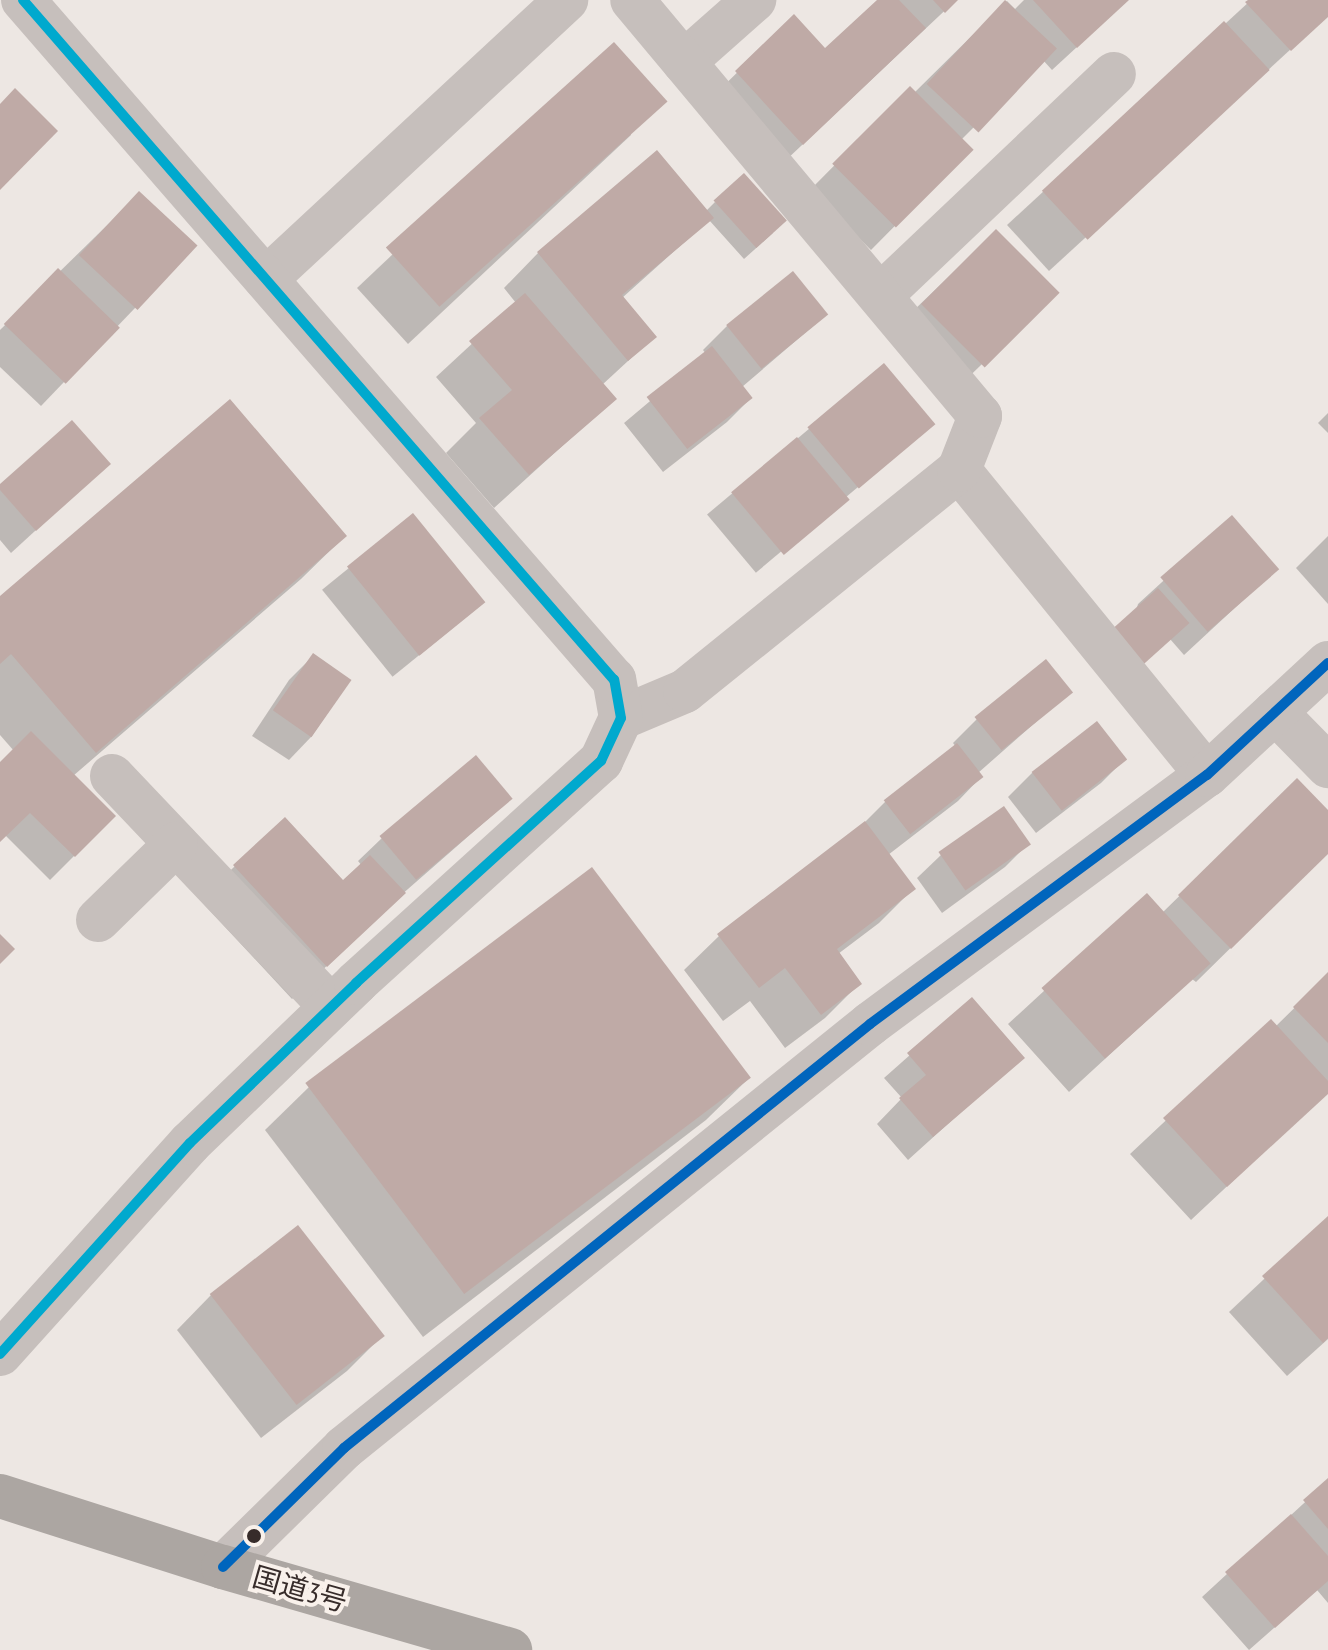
<!DOCTYPE html>
<html>
<head>
<meta charset="utf-8">
<style>
	body { margin:0 }
	#map { position:relative; width:1328px; height:1650px; overflow:hidden; background:#ede7e3; font-family:"PT Sans Narrow","Noto Sans JP",sans-serif }
	div>[style] { position:absolute }
	.shadow>* { inset:0; background:#0003; transform-origin:0 0 }
	.building>* { inset:0; background:#bfaaa6; transform-origin:0 0 }
	.minor>* { height:44px; margin:-22px; padding:0 22px; transform-origin:22px; border-radius:22px; background:#c6bfbc }
	.highway>* { height:44px; margin:-22px; padding:0 22px; transform-origin:22px; border-radius:22px; background:#aca6a2 }
	.bus-1>* { height:10px; margin:-5px; padding:0 5px; transform-origin:5px; border-radius:5px; background:#00a9ce }
	.bus-2>* { height:10px; margin:-5px; padding:0 5px; transform-origin:5px; border-radius:5px; background:#0065bd }
	.dots>* { width:22px; height:22px; translate:-50% -50%; box-sizing:border-box; border:4px solid #f9f1eb; border-radius:50% }
	span { translate:-50% -50%; white-space:nowrap; text-align:center; line-height:1.15; -webkit-text-stroke:8px #f9f1eb; paint-order:stroke }
	.street-label { font-size:28px; color:#372c2a }
</style>
</head>
<body>
<div id="map">
	<div class="shadow">
		<i style="clip-path:polygon(880px 0,956px 0,767px 178px,702px 107px,794px 17px,825px 51px)"></i>
		<i style="clip-path:polygon(1024px 0,1128px 0,1052px 70px,1042px 59px,961px 140px,971px 149px,871px 250px,810px 190px,910px 89px,914px 93px,1007px 1px,1015px 9px)"></i>
		<i style="clip-path:polygon(1251px 0,1328px 0,1328px 15px,1049px 271px,1007px 225px)"></i>
		<i style="clip-path:polygon(614px 45px,631px 135px,408px 344px,357px 288px)"></i>
		<i style="clip-path:polygon(139px 194px,135px 308px,41px 406px,0 367px,0 330px)"></i>
		<i style="clip-path:polygon(715px 202px,773px 233px,744px 259px,709px 220px,622px 298px,654px 337px,602px 385px,614px 399px,494px 508px,446px 453px,476px 423px,436px 377px,516px 303px,504px 288px,538px 253px,706px 211px)"></i>
		<i style="left:996px;top:231px;width:86px;height:138px;rotate:46deg"></i>
		<i style="clip-path:polygon(826px 315px,742px 387px,751px 398px,727px 422px,663px 472px,624px 423px,706px 354px,703px 350px,727px 326px)"></i>
		<i style="left:884px;top:366px;width:76px;height:231px;rotate:50deg"></i>
		<i style="clip-path:polygon(1328px 413px,1328px 433px,1318px 423px)"></i>
		<i style="clip-path:polygon(108px 464px,11px 553px,0 540px,0 487px)"></i>
		<i style="left:413px;top:516px;width:112px;height:117px;rotate:51deg"></i>
		<i style="clip-path:polygon(1232px 518px,1277px 569px,1184px 655px,1170px 639px,1113px 689px,1138px 604px)"></i>
		<i style="clip-path:polygon(345px 536px,301px 579px,73px 776px,114px 816px,50px 880px,5px 835px,0 839px,0 765px,14px 751px,0 735px,0 599px)"></i>
		<i style="clip-path:polygon(1328px 536px,1328px 604px,1296px 568px)"></i>
		<i style="clip-path:polygon(313px 656px,350px 680px,312px 736px,289px 760px,252px 736px,289px 680px)"></i>
		<i style="clip-path:polygon(1070px 692px,978px 773px,981px 777px,958px 801px,888px 855px,913px 889px,879px 923px,838px 954px,860px 983px,825px 1018px,785px 1048px,750px 1001px,723px 1021px,684px 970px,719px 936px,861px 826px,885px 802px,956px 747px,953px 743px,977px 719px)"></i>
		<i style="clip-path:polygon(1125px 759px,1101px 783px,1036px 833px,1008px 797px,1032px 773px)"></i>
		<i style="clip-path:polygon(1297px 781px,1328px 813px,1328px 852px,1196px 982px,1192px 979px,1069px 1092px,1008px 1024px,1147px 896px,1162px 913px)"></i>
		<i style="clip-path:polygon(511px 799px,400px 896px,292px 999px,200px 900px,235px 866px,343px 883px,362px 866px,358px 861px,382px 838px)"></i>
		<i style="clip-path:polygon(1029px 843px,1005px 867px,942px 913px,917px 878px,941px 855px)"></i>
		<i style="clip-path:polygon(1328px 975px,1328px 1092px,1191px 1220px,1130px 1154px,1271px 1022px,1275px 1027px)"></i>
		<i style="clip-path:polygon(972px 1000px,1022px 1057px,908px 1160px,877px 1124px,902px 1098px,884px 1078px)"></i>
		<i style="clip-path:polygon(750px 1077px,706px 1120px,423px 1337px,265px 1130px,309px 1087px)"></i>
		<i style="clip-path:polygon(1328px 1219px,1328px 1339px,1287px 1376px,1229px 1312px)"></i>
		<i style="clip-path:polygon(211px 1295px,382px 1336px,347px 1371px,261px 1438px,177px 1330px)"></i>
		<i style="clip-path:polygon(1328px 1481px,1328px 1603px,1317px 1590px,1249px 1650px,1202px 1597px)"></i>
	</div>
	<div class="building">
		<i style="clip-path:polygon(877px 0,899px 0,926px 28px,803px 145px,735px 71px,794px 14px,825px 48px)"></i>
		<i style="clip-path:polygon(933px 0,958px 0,945px 13px)"></i>
		<i style="left:1005px;top:0;width:71px;height:115px;rotate:43deg"></i>
		<i style="clip-path:polygon(1033px 0,1129px 0,1077px 48px)"></i>
		<i style="clip-path:polygon(1248px 0,1328px 0,1328px 17px,1291px 51px,1245px 2px)"></i>
		<i style="left:1224px;top:21px;width:67px;height:249px;rotate:47deg"></i>
		<i style="left:614px;top:42px;width:80px;height:307px;rotate:48deg"></i>
		<i style="left:910px;top:86px;width:90px;height:110px;rotate:45deg"></i>
		<i style="clip-path:polygon(15px 88px,58px 131px,0 190px,0 104px)"></i>
		<i style="clip-path:polygon(657px 150px,714px 218px,622px 295px,657px 337px,628px 361px,537px 252px)"></i>
		<i style="left:744px;top:173px;width:64px;height:41px;rotate:48deg"></i>
		<i style="left:139px;top:191px;width:80px;height:88px;rotate:43deg"></i>
		<i style="left:996px;top:229px;width:90px;height:106px;rotate:45deg"></i>
		<i style="left:58px;top:268px;width:86px;height:78px;rotate:44deg"></i>
		<i style="left:793px;top:271px;width:56px;height:86px;rotate:51deg"></i>
		<i style="clip-path:polygon(525px 293px,617px 399px,529px 475px,479px 418px,512px 390px,469px 341px)"></i>
		<i style="left:712px;top:346px;width:66px;height:83px;rotate:52deg"></i>
		<i style="left:884px;top:363px;width:80px;height:100px;rotate:50deg"></i>
		<i style="clip-path:polygon(230px 399px,347px 536px,96px 753px,11px 654px,0 664px,0 596px)"></i>
		<i style="clip-path:polygon(72px 420px,111px 464px,36px 531px,0 490px,0 484px)"></i>
		<i style="left:797px;top:437px;width:82px;height:86px;rotate:50deg"></i>
		<i style="left:413px;top:513px;width:115px;height:85px;rotate:51deg"></i>
		<i style="left:1232px;top:515px;width:72px;height:95px;rotate:49deg"></i>
		<i style="left:1158px;top:588px;width:47px;height:67px;rotate:48deg"></i>
		<i style="left:313px;top:653px;width:47px;height:70px;rotate:35deg"></i>
		<i style="left:1046px;top:659px;width:43px;height:92px;rotate:51deg"></i>
		<i style="left:1097px;top:721px;width:49px;height:83px;rotate:52deg"></i>
		<i style="clip-path:polygon(31px 731px,116px 816px,75px 857px,30px 813px,0 842px,0 762px)"></i>
		<i style="left:957px;top:743px;width:43px;height:93px;rotate:52deg"></i>
		<i style="left:476px;top:755px;width:57px;height:126px;rotate:50deg"></i>
		<i style="clip-path:polygon(1297px 778px,1328px 810px,1328px 854px,1231px 949px,1178px 895px)"></i>
		<i style="left:1004px;top:806px;width:47px;height:80px;rotate:55deg"></i>
		<i style="clip-path:polygon(285px 817px,343px 880px,370px 855px,406px 893px,327px 967px,233px 865px)"></i>
		<i style="clip-path:polygon(865px 821px,916px 889px,837px 949px,862px 984px,821px 1015px,785px 968px,759px 988px,717px 934px)"></i>
		<i style="left:592px;top:867px;width:264px;height:359px;rotate:53deg"></i>
		<i style="left:1147px;top:893px;width:95px;height:142px;rotate:48deg"></i>
		<i style="clip-path:polygon(0 934px,15px 949px,0 964px)"></i>
		<i style="clip-path:polygon(1328px 972px,1328px 1043px,1293px 1007px)"></i>
		<i style="clip-path:polygon(972px 997px,1025px 1058px,933px 1137px,899px 1098px,926px 1075px,907px 1053px)"></i>
		<i style="clip-path:polygon(1271px 1019px,1328px 1081px,1328px 1094px,1227px 1187px,1163px 1118px)"></i>
		<i style="clip-path:polygon(1328px 1216px,1328px 1338px,1323px 1343px,1262px 1276px)"></i>
		<i style="left:298px;top:1225px;width:141px;height:112px;rotate:52deg"></i>
		<i style="clip-path:polygon(1328px 1478px,1328px 1529px,1303px 1500px)"></i>
		<i style="clip-path:polygon(1291px 1514px,1328px 1556px,1328px 1581px,1275px 1628px,1225px 1572px)"></i>
	</div>
	<div class="minor">
		<i style="left:684px;top:62px;width:94px;rotate:-41.5deg"></i>
		<i style="left:266px;top:279px;width:410px;rotate:-42.9deg"></i>
		<i style="left:881px;top:295px;width:321px;rotate:-43.5deg"></i>
		<i style="left:959px;top:470px;width:393px;rotate:50.9deg"></i>
		<i style="left:1275px;top:712px;width:76px;rotate:45.5deg"></i>
		<i style="left:621px;top:718px;width:69px;rotate:-22.9deg"></i>
		<i style="left:685px;top:691px;width:352px;rotate:-38.9deg"></i>
		<i style="left:959px;top:470px;width:58px;rotate:-68.7deg"></i>
		<i style="left:980px;top:416px;width:542px;rotate:-129.91deg"></i>
		<i style="left:112px;top:776px;width:318px;rotate:46.5deg"></i>
		<i style="left:98px;top:920px;width:109px;rotate:-44.3deg"></i>
		<i style="left:0;top:1354px;width:284px;rotate:-48deg"></i>
		<i style="left:190px;top:1143px;width:231px;rotate:-43.9deg"></i>
		<i style="left:356px;top:983px;width:331px;rotate:-42.2deg"></i>
		<i style="left:601px;top:761px;width:47px;rotate:-65.1deg"></i>
		<i style="left:621px;top:718px;width:39px;rotate:-100deg"></i>
		<i style="left:614px;top:680px;width:901px;rotate:-130.99deg"></i>
		<i style="left:223px;top:1567px;width:170px;rotate:-44.5deg"></i>
		<i style="left:344px;top:1448px;width:676px;rotate:-38.87deg"></i>
		<i style="left:870px;top:1024px;width:419px;rotate:-36.5deg"></i>
		<i style="left:1207px;top:775px;width:165px;rotate:-42.8deg"></i>
	</div>
	<div class="highway">
		<i style="left:0;top:1496px;width:234px;rotate:17.7deg"></i>
		<i style="left:223px;top:1567px;width:299px;rotate:16.1deg"></i>
	</div>
	<div class="bus-1">
		<i style="left:0;top:1354px;width:284px;rotate:-48deg"></i>
		<i style="left:190px;top:1143px;width:231px;rotate:-43.9deg"></i>
		<i style="left:356px;top:983px;width:331px;rotate:-42.2deg"></i>
		<i style="left:601px;top:761px;width:47px;rotate:-65.1deg"></i>
		<i style="left:621px;top:718px;width:39px;rotate:-100deg"></i>
		<i style="left:614px;top:680px;width:901px;rotate:-130.99deg"></i>
	</div>
	<div class="bus-2">
		<i style="left:223px;top:1567px;width:170px;rotate:-44.5deg"></i>
		<i style="left:344px;top:1448px;width:676px;rotate:-38.87deg"></i>
		<i style="left:870px;top:1024px;width:419px;rotate:-36.5deg"></i>
		<i style="left:1207px;top:775px;width:165px;rotate:-42.8deg"></i>
	</div>
	<div class="dots">
		<i style="left:254px;top:1536px;background:#372c2a"></i>
	</div>
	<div class="street-label">
		<span style="left:300px;top:1589px;rotate:16deg">国道3号</span>
	</div>
</div>
</body>
</html>
